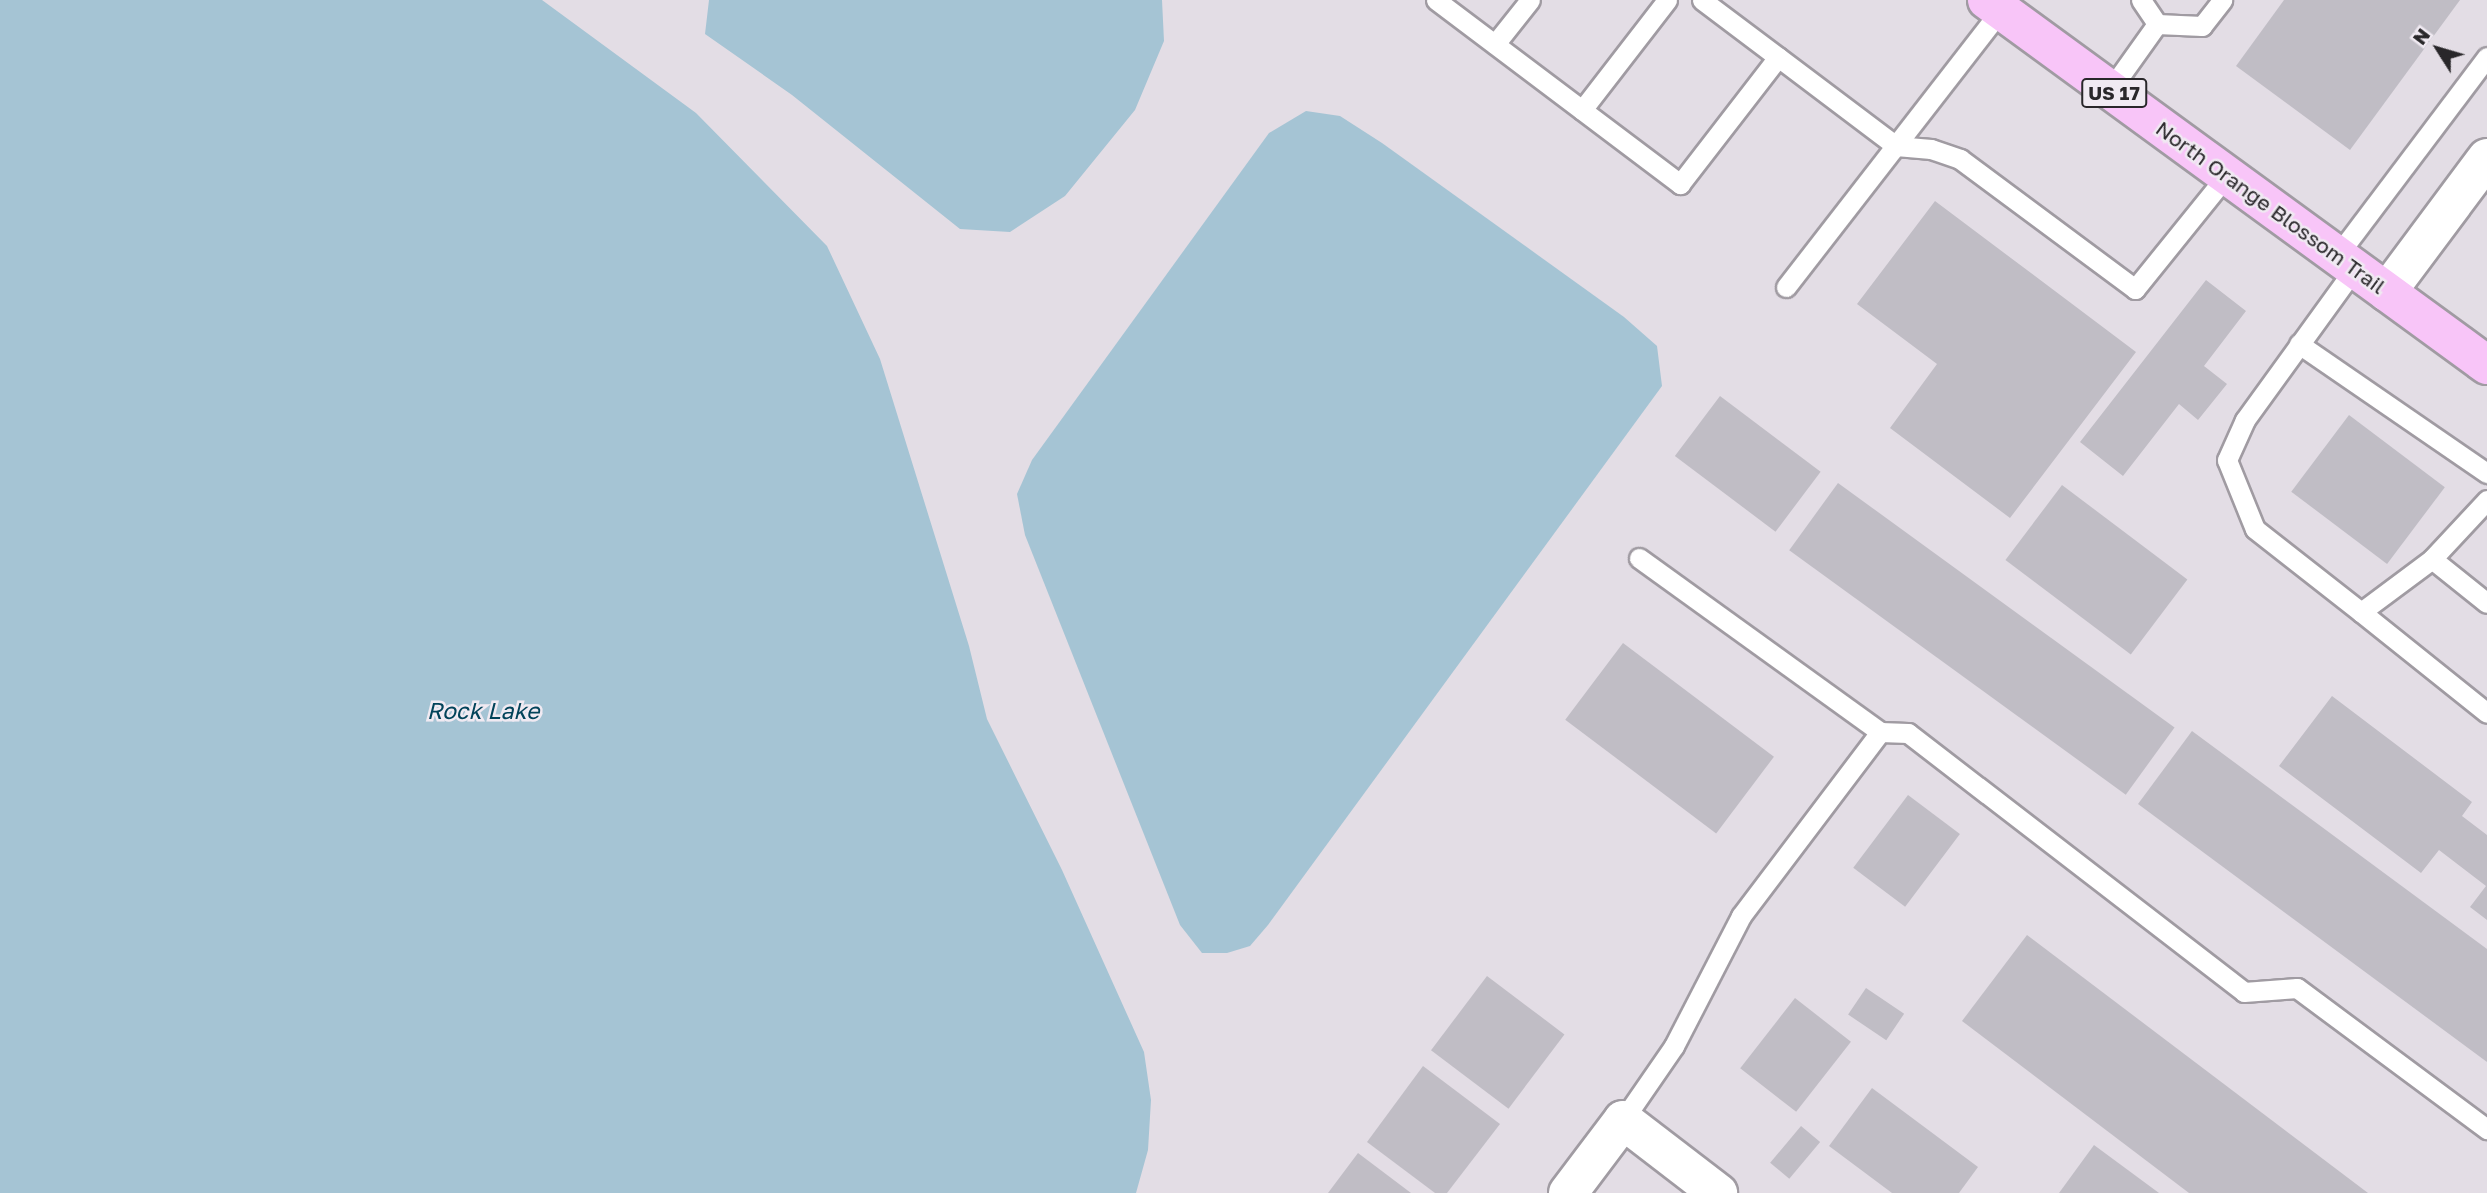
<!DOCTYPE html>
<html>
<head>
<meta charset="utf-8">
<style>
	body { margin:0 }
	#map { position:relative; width:2487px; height:1193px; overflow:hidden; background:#e3dde5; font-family:"Golos Text",sans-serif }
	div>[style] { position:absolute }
	.water>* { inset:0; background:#a5c4d4 }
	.building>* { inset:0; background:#c0bdc5; transform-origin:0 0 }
	.roads { filter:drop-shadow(2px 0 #a09ba2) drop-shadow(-2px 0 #a09ba2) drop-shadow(0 2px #a09ba2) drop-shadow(0 -2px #a09ba2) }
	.service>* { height:19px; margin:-9.5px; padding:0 9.5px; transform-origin:9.5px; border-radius:9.5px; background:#fff }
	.minor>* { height:38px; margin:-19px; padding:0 19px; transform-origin:19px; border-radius:19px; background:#fff }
	.primary>* { height:38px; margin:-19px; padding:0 19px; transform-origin:19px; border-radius:19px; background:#f8c5f8 }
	span { translate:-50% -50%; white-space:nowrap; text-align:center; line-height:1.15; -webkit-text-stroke:5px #f0eaf2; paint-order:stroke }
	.shield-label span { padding:2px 5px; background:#f0eaf2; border:2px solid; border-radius:5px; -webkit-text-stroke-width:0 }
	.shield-label { font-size:19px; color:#29272a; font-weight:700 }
	.street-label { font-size:21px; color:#29272a }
	.water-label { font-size:23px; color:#02435a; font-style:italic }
	.north { position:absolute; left:2403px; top:14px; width:70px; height:70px; -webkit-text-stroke:5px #f0eaf2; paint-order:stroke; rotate:307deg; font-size:19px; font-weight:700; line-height:28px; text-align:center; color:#29272a }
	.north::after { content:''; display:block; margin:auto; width:24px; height:32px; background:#29272a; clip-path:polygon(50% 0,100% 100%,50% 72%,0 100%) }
</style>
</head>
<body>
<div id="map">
	<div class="water">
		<i style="clip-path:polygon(0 0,542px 0,696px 113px,827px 246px,880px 359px,969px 646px,987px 719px,1062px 870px,1144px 1052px,1151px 1100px,1148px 1150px,1136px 1193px,0 1193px)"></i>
		<i style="clip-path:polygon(709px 0,1162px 0,1164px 41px,1135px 110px,1065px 196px,1010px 232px,960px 229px,792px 95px,705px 34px)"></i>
		<i style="clip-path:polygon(1306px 111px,1340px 116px,1382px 143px,1624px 317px,1657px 346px,1662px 386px,1268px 925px,1250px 946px,1227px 953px,1202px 953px,1180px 925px,1025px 535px,1017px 494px,1032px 460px,1269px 133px)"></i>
	</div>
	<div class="building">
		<i style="clip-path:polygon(2284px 0,2460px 0,2350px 150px,2236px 66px)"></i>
		<i style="clip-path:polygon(1935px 201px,2136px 352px,2010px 518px,1890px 428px,1937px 364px,1857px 304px)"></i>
		<i style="clip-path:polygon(2206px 280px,2246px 311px,2204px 366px,2227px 384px,2198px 420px,2179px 404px,2123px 476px,2080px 442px)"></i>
		<i style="left:1720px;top:396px;width:126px;height:75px;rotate:37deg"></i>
		<i style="left:2349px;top:415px;width:120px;height:96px;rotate:37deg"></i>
		<i style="left:1838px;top:483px;width:416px;height:83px;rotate:36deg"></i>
		<i style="left:2062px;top:485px;width:157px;height:94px;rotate:37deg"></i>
		<i style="left:1623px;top:643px;width:189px;height:96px;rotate:37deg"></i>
		<i style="clip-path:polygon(2332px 696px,2472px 802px,2462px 816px,2487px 835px,2487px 920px,2470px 907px,2486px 886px,2439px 850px,2421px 873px,2279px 766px)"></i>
		<i style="clip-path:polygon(2192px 731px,2487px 949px,2487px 1062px,2138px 804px)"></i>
		<i style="left:1908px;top:795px;width:65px;height:91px;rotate:37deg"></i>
		<i style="clip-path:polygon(2027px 935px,2368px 1193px,2189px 1193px,1962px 1021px)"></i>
		<i style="left:1487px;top:976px;width:97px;height:93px;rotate:37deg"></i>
		<i style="left:1866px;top:988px;width:46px;height:32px;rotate:34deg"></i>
		<i style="left:1795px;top:998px;width:71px;height:89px;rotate:38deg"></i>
		<i style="clip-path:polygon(1423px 1066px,1500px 1124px,1447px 1193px,1435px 1193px,1367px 1142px)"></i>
		<i style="clip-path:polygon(1872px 1088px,1978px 1167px,1959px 1193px,1892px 1193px,1829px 1146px)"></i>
		<i style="left:1801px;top:1126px;width:25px;height:48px;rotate:40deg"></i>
		<i style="clip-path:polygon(2094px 1145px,2159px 1193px,2059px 1193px)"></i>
		<i style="clip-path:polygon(1358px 1153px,1411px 1193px,1328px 1193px)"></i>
	</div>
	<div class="roads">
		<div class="service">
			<i style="left:1436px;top:0;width:306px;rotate:37deg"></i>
			<i style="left:1680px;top:184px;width:160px;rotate:-52.3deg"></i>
			<i style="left:1778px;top:57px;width:148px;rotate:37deg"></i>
			<i style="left:1896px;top:146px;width:35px;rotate:5deg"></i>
			<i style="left:1931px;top:149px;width:31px;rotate:19deg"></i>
			<i style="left:1960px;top:159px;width:218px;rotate:36.6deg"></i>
			<i style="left:2135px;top:289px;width:146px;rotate:-51.1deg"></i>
			<i style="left:1702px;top:0;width:95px;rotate:36.9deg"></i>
			<i style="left:2141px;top:0;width:29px;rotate:56deg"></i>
			<i style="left:2157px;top:24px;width:45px;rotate:2.5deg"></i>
			<i style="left:2202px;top:26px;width:33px;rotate:-52deg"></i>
			<i style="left:1495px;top:44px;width:56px;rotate:-51.5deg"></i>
			<i style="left:2110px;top:90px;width:81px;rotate:-54.5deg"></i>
			<i style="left:1582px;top:110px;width:139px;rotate:-52.3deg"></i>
			<i style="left:2337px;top:256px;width:249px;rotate:-53deg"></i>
			<i style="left:2355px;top:268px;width:188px;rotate:125.9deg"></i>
			<i style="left:2245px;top:420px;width:44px;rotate:114.2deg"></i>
			<i style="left:2227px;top:460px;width:74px;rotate:67.9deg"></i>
			<i style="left:2255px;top:529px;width:135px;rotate:38.1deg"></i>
			<i style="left:2361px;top:612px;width:89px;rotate:-36.7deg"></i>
			<i style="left:1786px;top:287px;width:351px;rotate:-52.2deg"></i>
			<i style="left:2299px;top:344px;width:228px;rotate:34.5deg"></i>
			<i style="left:2487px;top:500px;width:81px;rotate:133deg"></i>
			<i style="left:2432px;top:559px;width:70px;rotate:38.7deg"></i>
			<i style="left:1639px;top:558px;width:297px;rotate:35.8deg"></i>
			<i style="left:2361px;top:612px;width:161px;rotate:38.7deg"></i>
			<i style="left:1623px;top:1120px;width:90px;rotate:-55.4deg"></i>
			<i style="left:1674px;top:1046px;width:146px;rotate:-62.7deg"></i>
			<i style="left:1741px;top:916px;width:231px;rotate:-52.9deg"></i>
			<i style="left:1880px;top:732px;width:28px;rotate:2deg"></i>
			<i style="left:1908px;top:733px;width:424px;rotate:37.6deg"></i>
			<i style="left:2244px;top:992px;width:53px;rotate:-4.3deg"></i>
			<i style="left:2297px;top:988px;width:237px;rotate:36.6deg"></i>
		</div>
		<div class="minor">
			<i style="left:2387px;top:292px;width:167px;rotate:-53.3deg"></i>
			<i style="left:1568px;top:1193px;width:91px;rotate:-53deg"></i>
			<i style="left:1623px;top:1120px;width:120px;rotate:37.5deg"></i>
		</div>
		<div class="primary">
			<i style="left:1987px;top:0;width:619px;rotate:36.13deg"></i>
		</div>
	</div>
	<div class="shield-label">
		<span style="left:2114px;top:93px">US 17</span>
	</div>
	<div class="street-label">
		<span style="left:2271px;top:207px;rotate:36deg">North Orange Blossom Trail</span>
	</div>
	<div class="water-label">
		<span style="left:483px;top:710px">Rock Lake</span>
	</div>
	<div class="north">N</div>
</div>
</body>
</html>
